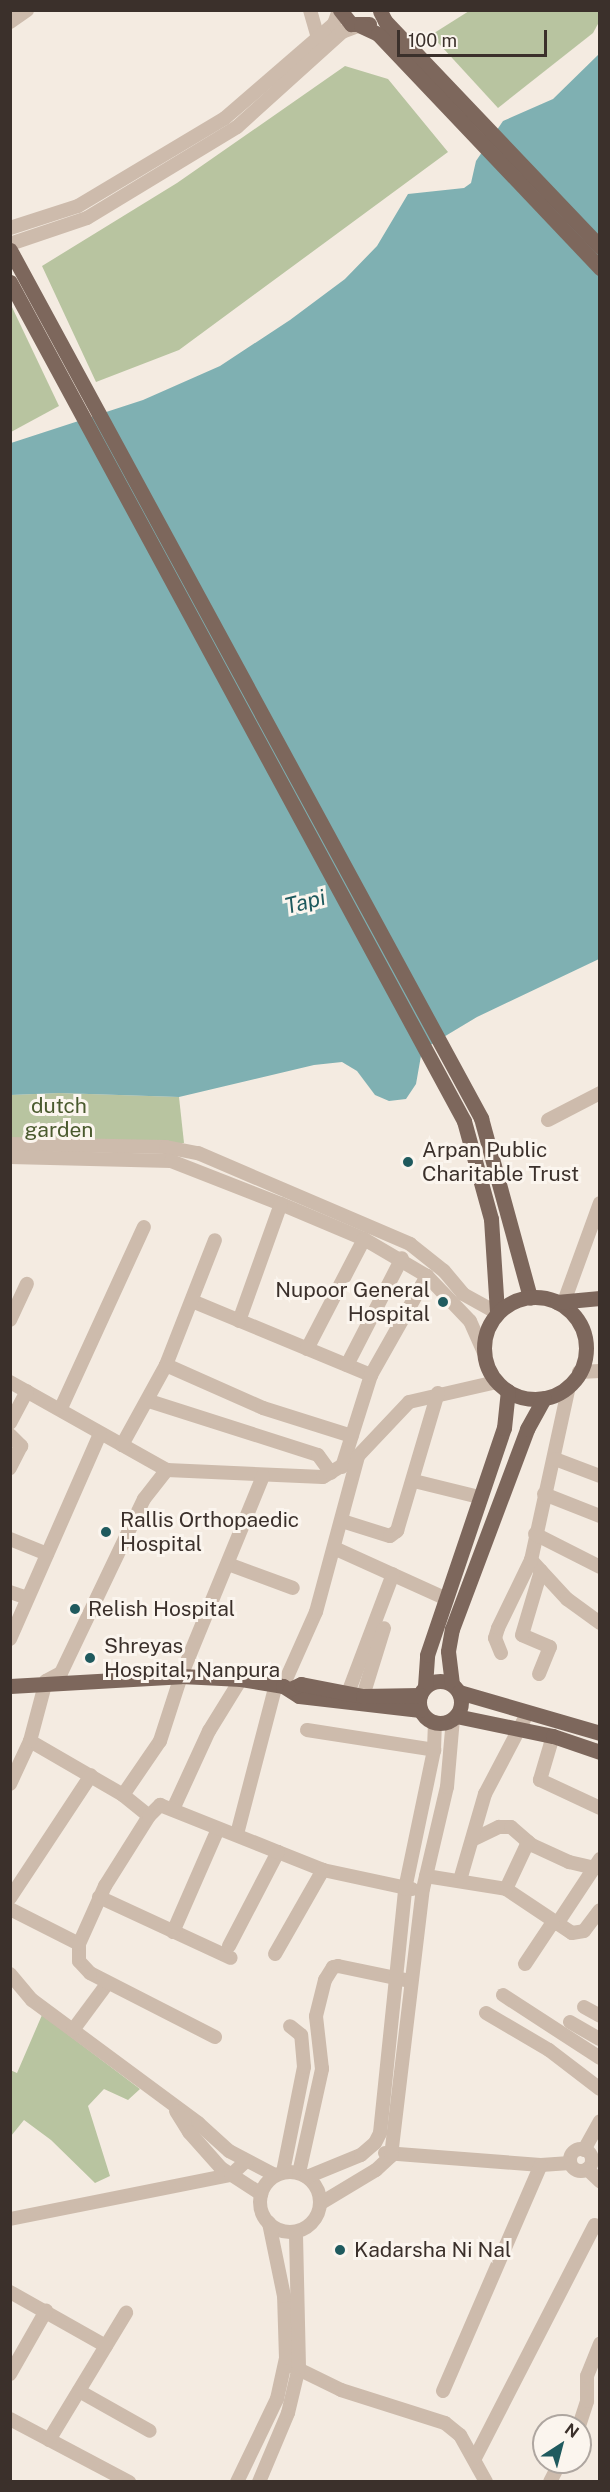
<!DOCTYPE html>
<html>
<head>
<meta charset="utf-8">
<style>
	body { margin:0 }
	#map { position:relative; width:610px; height:2492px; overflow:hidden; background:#f4ebe1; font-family:"Public Sans",sans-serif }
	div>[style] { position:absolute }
	.green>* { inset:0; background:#b8c4a0 }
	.water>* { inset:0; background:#7fb0b2 }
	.minor>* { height:14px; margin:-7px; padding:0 7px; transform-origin:7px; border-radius:7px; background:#cdbbac }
	.minor>.ring { margin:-7px; padding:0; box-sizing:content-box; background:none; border:14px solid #cdbbac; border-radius:50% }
	.major>* { height:15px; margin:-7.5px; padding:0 7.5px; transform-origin:7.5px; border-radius:7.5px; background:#7d675c }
	.major>.ring { margin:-7.5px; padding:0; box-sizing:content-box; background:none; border:15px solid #7d675c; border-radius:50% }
	.dots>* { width:16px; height:16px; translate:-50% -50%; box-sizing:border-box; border:3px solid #fbf5ee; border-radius:50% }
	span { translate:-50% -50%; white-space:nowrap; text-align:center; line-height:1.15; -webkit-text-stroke:6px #fbf5ee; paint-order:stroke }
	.park-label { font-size:21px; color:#4a5a2e }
	.poi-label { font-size:21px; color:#3b302b }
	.left { translate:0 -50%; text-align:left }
	.right { translate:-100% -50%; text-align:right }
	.water-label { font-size:22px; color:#1f5a5e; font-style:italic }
	.frame { position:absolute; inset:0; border:12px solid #3b302b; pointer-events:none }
	.north { position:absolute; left:532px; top:2414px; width:60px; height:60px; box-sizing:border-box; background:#fbf5ee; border:2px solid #aea6a0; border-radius:50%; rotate:36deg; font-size:16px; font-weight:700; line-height:24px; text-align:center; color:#3b302b }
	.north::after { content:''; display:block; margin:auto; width:21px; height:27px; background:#1f5a5e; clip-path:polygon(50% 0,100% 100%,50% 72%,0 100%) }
	.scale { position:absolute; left:397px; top:30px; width:150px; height:27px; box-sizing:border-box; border:3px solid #3b302b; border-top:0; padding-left:8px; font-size:18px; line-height:21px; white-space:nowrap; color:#3b302b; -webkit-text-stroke:4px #fbf5ee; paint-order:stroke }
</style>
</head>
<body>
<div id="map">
	<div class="green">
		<i style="clip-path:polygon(469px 11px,599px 11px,599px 22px,593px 33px,498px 108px,431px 35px)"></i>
		<i style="clip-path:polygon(345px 66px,388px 79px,448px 152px,179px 350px,96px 382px,42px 266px,177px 183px)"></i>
		<i style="clip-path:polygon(11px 305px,59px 406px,11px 432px,10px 432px)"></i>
		<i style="clip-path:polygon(59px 1093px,179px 1097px,184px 1143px,11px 1144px,11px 1095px)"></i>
		<i style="clip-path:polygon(42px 2015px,140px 2089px,128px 2100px,104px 2089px,88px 2106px,110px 2176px,95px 2183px,51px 2140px,24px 2120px,11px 2136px,10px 2070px,17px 2073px)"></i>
	</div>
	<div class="water">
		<i style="clip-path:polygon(599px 54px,599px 959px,477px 1017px,422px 1050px,416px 1084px,406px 1099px,389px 1101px,375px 1095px,357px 1071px,342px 1062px,314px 1065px,179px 1097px,59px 1093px,11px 1095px,11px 443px,143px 400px,220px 366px,290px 320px,345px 279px,377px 246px,408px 194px,464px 188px,471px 183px,476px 161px,503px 121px,553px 99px)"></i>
	</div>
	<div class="minor">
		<i style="left:310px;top:10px;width:29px;rotate:74deg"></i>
		<i style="left:10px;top:22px;width:21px;rotate:-35deg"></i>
		<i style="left:10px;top:228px;width:71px;rotate:-17.9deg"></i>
		<i style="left:78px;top:206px;width:171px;rotate:-30.9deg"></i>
		<i style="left:225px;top:118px;width:144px;rotate:-40.8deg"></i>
		<i style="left:334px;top:24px;width:15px;rotate:-70deg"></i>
		<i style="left:10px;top:244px;width:81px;rotate:-18.7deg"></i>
		<i style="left:87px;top:218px;width:175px;rotate:-31.2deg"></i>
		<i style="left:237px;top:127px;width:142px;rotate:-42.1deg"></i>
		<i style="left:342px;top:32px;width:17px;rotate:-21deg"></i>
		<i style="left:548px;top:1120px;width:59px;rotate:-27.4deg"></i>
		<i style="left:10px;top:1144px;width:156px;rotate:1.1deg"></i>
		<i style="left:166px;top:1147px;width:33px;rotate:11deg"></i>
		<i style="left:198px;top:1153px;width:231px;rotate:23.2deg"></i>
		<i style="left:410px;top:1244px;width:43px;rotate:38.5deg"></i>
		<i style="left:444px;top:1271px;width:30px;rotate:50deg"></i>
		<i style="left:463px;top:1294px;width:39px;rotate:29deg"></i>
		<i style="left:10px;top:1157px;width:161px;rotate:1.4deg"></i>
		<i style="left:171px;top:1161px;width:118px;rotate:21.4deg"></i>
		<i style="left:281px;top:1204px;width:90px;rotate:22.9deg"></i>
		<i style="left:364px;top:1239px;width:73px;rotate:30.4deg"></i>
		<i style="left:427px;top:1276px;width:62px;rotate:46.3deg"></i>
		<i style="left:470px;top:1321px;width:34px;rotate:66deg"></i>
		<i style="left:565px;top:1299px;width:102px;rotate:-70deg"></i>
		<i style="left:192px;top:1301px;width:194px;rotate:22.5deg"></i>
		<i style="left:10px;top:1320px;width:40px;rotate:-65deg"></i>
		<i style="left:239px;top:1321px;width:124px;rotate:-70.3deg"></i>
		<i style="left:307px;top:1349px;width:124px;rotate:-62.6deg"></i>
		<i style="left:166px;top:1365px;width:106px;rotate:23.9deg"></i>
		<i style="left:263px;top:1408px;width:93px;rotate:17.5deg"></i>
		<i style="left:347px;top:1365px;width:120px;rotate:-62.8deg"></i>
		<i style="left:579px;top:1372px;width:21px;rotate:-3deg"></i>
		<i style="left:10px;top:1382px;width:180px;rotate:29.3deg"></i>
		<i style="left:167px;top:1470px;width:156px;rotate:2.6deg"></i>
		<i style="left:323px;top:1477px;width:41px;rotate:-31deg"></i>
		<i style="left:358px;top:1456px;width:74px;rotate:-46.6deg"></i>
		<i style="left:409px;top:1402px;width:89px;rotate:-12.9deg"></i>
		<i style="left:569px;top:1386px;width:178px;rotate:102.3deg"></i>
		<i style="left:531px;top:1560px;width:53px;rotate:47.3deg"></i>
		<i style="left:567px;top:1599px;width:41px;rotate:36deg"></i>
		<i style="left:149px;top:1401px;width:177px;rotate:17.7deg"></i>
		<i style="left:318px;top:1455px;width:22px;rotate:54deg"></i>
		<i style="left:61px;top:1408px;width:199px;rotate:-65.4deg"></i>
		<i style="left:10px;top:1423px;width:36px;rotate:-62deg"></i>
		<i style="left:10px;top:1435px;width:16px;rotate:45deg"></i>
		<i style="left:21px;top:1446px;width:25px;rotate:117deg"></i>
		<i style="left:122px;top:1445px;width:91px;rotate:-61.2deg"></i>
		<i style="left:166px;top:1365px;width:134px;rotate:-68.6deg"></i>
		<i style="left:555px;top:1459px;width:48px;rotate:20.7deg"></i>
		<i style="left:342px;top:1467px;width:96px;rotate:-72.5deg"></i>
		<i style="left:371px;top:1375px;width:114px;rotate:-60.5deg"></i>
		<i style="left:414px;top:1481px;width:67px;rotate:13.8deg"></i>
		<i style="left:544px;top:1494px;width:60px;rotate:21.4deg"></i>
		<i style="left:342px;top:1521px;width:50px;rotate:17.4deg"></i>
		<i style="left:390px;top:1536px;width:9px;rotate:-36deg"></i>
		<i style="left:397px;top:1531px;width:144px;rotate:-73.5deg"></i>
		<i style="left:535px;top:1534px;width:73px;rotate:26.9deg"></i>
		<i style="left:10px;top:1539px;width:40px;rotate:22deg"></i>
		<i style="left:334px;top:1548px;width:124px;rotate:24.3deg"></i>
		<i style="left:228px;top:1564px;width:69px;rotate:20.3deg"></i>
		<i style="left:10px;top:1592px;width:18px;rotate:19deg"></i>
		<i style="left:10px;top:1639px;width:224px;rotate:-66.3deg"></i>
		<i style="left:501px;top:1653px;width:16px;rotate:-112deg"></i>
		<i style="left:495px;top:1638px;width:10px;rotate:-73deg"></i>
		<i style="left:498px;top:1628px;width:76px;rotate:-64.1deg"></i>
		<i style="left:539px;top:1674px;width:29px;rotate:-68deg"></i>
		<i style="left:550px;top:1647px;width:30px;rotate:-157deg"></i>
		<i style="left:522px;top:1635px;width:67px;rotate:-73.5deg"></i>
		<i style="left:283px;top:1686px;width:81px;rotate:-66deg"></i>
		<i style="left:316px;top:1612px;width:162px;rotate:-74.9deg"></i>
		<i style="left:348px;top:1693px;width:127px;rotate:-69.3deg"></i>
		<i style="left:363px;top:1696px;width:71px;rotate:-72.8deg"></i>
		<i style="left:307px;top:1730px;width:129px;rotate:8.9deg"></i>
		<i style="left:553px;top:1736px;width:46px;rotate:106.5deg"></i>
		<i style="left:540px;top:1780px;width:66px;rotate:25deg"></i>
		<i style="left:30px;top:1741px;width:108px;rotate:30.1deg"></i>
		<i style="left:123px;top:1795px;width:33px;rotate:39deg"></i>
		<i style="left:10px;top:1784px;width:47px;rotate:-65.1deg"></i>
		<i style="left:30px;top:1741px;width:62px;rotate:-75.1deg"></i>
		<i style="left:46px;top:1681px;width:17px;rotate:-28deg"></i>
		<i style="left:61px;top:1673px;width:193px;rotate:-64.5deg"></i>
		<i style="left:144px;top:1499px;width:37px;rotate:-52deg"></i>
		<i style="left:123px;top:1795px;width:65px;rotate:-55.6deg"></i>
		<i style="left:160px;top:1741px;width:68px;rotate:-72.1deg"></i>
		<i style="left:181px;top:1676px;width:216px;rotate:-67.7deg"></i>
		<i style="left:174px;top:1807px;width:84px;rotate:-65.3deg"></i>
		<i style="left:209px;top:1731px;width:61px;rotate:-58.4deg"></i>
		<i style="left:237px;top:1834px;width:155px;rotate:-75.4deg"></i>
		<i style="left:472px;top:1840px;width:30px;rotate:-26deg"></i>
		<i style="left:499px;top:1827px;width:12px"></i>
		<i style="left:511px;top:1827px;width:28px;rotate:41deg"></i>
		<i style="left:532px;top:1845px;width:41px;rotate:24.7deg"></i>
		<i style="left:569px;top:1862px;width:27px;rotate:13deg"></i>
		<i style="left:426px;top:1876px;width:81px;rotate:9.2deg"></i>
		<i style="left:506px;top:1889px;width:79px;rotate:33.7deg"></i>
		<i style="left:572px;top:1933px;width:12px;rotate:-9deg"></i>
		<i style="left:584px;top:1931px;width:26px;rotate:-53deg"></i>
		<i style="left:460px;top:1880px;width:90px;rotate:-73.8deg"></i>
		<i style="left:485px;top:1794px;width:90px;rotate:-62.3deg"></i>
		<i style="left:506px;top:1889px;width:52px;rotate:-64.9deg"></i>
		<i style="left:99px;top:1897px;width:145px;rotate:24.8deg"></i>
		<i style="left:10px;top:1898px;width:147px;rotate:-56.6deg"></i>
		<i style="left:10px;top:1909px;width:77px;rotate:26.9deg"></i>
		<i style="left:557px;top:1924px;width:78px;rotate:-56.5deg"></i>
		<i style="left:173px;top:1932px;width:112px;rotate:-66.4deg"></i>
		<i style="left:229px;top:1946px;width:106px;rotate:-62.5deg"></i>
		<i style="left:278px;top:1852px;width:48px;rotate:21.8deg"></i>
		<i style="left:323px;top:1870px;width:91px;rotate:12.1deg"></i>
		<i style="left:275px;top:1954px;width:97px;rotate:-60.3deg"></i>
		<i style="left:525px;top:1964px;width:50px;rotate:-56.3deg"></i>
		<i style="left:10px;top:1974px;width:34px;rotate:50deg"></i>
		<i style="left:32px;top:2000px;width:207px;rotate:36.5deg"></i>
		<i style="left:198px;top:2123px;width:42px;rotate:42.1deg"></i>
		<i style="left:229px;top:2151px;width:52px;rotate:27.6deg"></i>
		<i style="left:503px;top:1995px;width:116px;rotate:33deg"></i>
		<i style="left:584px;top:2007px;width:18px;rotate:29deg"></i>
		<i style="left:486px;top:2013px;width:73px;rotate:30.4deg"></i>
		<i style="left:549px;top:2050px;width:64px;rotate:37.4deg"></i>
		<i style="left:570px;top:2022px;width:34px;rotate:30deg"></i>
		<i style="left:73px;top:2030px;width:57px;rotate:-53.5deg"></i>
		<i style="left:215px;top:2037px;width:140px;rotate:-152.9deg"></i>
		<i style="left:90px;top:1973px;width:16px;rotate:-133deg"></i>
		<i style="left:79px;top:1961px;width:17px;rotate:-90deg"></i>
		<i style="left:79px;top:1944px;width:64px;rotate:-65.9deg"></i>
		<i style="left:105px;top:1886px;width:83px;rotate:-57.8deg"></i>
		<i style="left:149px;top:1816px;width:16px;rotate:-45deg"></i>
		<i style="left:160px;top:1805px;width:127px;rotate:21.7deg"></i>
		<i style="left:176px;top:2111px;width:25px;rotate:58deg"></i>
		<i style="left:189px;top:2132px;width:48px;rotate:48.4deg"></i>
		<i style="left:221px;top:2168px;width:48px;rotate:33deg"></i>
		<i class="ring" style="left:570px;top:2149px;width:8px;height:8px"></i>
		<i style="left:584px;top:2150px;width:33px;rotate:-61deg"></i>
		<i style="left:385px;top:2153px;width:156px;rotate:4.4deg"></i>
		<i style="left:541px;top:2165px;width:29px;rotate:-4deg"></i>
		<i style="left:587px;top:2169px;width:18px;rotate:43deg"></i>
		<i class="ring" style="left:260px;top:2172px;width:46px;height:46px"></i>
		<i style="left:283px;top:2172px;width:107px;rotate:-78.7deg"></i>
		<i style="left:304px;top:2067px;width:32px;rotate:-95deg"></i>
		<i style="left:301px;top:2035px;width:14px;rotate:-141deg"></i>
		<i style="left:299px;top:2173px;width:107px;rotate:-77.5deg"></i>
		<i style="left:322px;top:2069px;width:53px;rotate:-96.5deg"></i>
		<i style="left:316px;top:2016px;width:37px;rotate:-76deg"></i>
		<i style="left:325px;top:1980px;width:15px;rotate:-58deg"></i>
		<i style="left:333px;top:1967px;width:5px;rotate:-11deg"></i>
		<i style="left:338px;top:1966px;width:68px;rotate:11.8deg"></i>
		<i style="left:307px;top:2177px;width:58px;rotate:-22.2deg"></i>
		<i style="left:361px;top:2155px;width:18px;rotate:-41deg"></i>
		<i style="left:375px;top:2143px;width:11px;rotate:-63deg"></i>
		<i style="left:380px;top:2133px;width:245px;rotate:-84.1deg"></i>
		<i style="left:405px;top:1889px;width:142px;rotate:-78.2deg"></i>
		<i style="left:434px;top:1750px;width:28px;rotate:-88deg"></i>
		<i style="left:321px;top:2203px;width:64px;rotate:-31deg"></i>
		<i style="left:376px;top:2170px;width:21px;rotate:-43deg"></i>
		<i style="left:391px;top:2156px;width:269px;rotate:-83.2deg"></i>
		<i style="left:423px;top:1889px;width:105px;rotate:-76.8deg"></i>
		<i style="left:447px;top:1787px;width:68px;rotate:-85deg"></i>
		<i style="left:10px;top:2219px;width:225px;rotate:-11.3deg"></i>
		<i style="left:231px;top:2175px;width:21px;rotate:-43deg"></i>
		<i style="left:10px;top:2292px;width:110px;rotate:29.4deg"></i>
		<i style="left:290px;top:2365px;width:57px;rotate:26.1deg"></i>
		<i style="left:341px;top:2390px;width:109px;rotate:17.6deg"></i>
		<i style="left:445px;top:2423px;width:19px;rotate:39deg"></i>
		<i style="left:460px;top:2435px;width:54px;rotate:61deg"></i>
		<i style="left:10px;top:2374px;width:73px;rotate:-60.3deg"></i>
		<i style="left:79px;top:2391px;width:81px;rotate:29.4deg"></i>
		<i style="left:443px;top:2391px;width:246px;rotate:-66.6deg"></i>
		<i style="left:10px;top:2419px;width:135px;rotate:27.9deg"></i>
		<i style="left:579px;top:2426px;width:26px;rotate:-72deg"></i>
		<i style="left:587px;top:2401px;width:25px;rotate:-90deg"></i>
		<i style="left:587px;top:2376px;width:35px;rotate:-68deg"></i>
		<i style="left:49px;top:2440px;width:149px;rotate:-58.8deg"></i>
		<i style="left:475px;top:2458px;width:262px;rotate:-62.8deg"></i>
		<i style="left:237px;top:2482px;width:92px;rotate:-64.3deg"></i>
		<i style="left:277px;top:2399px;width:42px;rotate:-77.6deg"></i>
		<i style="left:286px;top:2358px;width:62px;rotate:-91.8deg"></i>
		<i style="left:284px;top:2296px;width:75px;rotate:-101.6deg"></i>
		<i style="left:259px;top:2482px;width:75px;rotate:-67.2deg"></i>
		<i style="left:288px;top:2413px;width:47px;rotate:-76.6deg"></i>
		<i style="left:299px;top:2367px;width:135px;rotate:-91.3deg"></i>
		<i style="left:550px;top:2482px;width:22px;rotate:-63deg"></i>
	</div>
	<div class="major">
		<i style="left:340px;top:10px;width:18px;rotate:52deg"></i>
		<i style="left:351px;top:24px;width:18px"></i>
		<i style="left:380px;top:11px;width:11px;rotate:63deg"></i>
		<i style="left:385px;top:21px;width:312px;rotate:46.4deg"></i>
		<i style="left:361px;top:26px;width:19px;rotate:25deg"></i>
		<i style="left:378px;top:34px;width:323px;rotate:46.5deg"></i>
		<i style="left:10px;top:250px;width:988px;rotate:61.51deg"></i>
		<i style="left:481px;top:1118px;width:186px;rotate:74.7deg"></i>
		<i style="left:10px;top:282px;width:954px;rotate:61.58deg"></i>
		<i style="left:464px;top:1121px;width:102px;rotate:74.6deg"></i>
		<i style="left:491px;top:1219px;width:94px;rotate:86.3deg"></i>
		<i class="ring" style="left:484px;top:1297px;width:87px;height:87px"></i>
		<i style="left:557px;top:1302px;width:43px;rotate:-5.3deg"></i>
		<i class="ring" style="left:419px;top:1681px;width:27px;height:27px"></i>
		<i style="left:452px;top:1684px;width:33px;rotate:-97deg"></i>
		<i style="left:448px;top:1651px;width:22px;rotate:-80deg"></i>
		<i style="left:452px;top:1629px;width:214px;rotate:-69.4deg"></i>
		<i style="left:527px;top:1429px;width:35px;rotate:-61deg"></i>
		<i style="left:10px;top:1686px;width:171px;rotate:-3.3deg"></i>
		<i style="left:181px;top:1676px;width:60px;rotate:2.9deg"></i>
		<i style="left:241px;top:1679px;width:43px;rotate:9.5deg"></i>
		<i style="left:283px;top:1686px;width:19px;rotate:32deg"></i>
		<i style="left:299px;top:1696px;width:122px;rotate:6.6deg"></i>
		<i style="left:425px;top:1686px;width:31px;rotate:-86deg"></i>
		<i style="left:427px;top:1655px;width:240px;rotate:-71.3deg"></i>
		<i style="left:504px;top:1428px;width:37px;rotate:-84deg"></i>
		<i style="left:290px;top:1689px;width:12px;rotate:-24deg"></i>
		<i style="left:301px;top:1684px;width:63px;rotate:11deg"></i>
		<i style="left:363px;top:1696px;width:57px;rotate:-1deg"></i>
		<i style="left:459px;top:1692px;width:147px;rotate:16.2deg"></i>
		<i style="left:456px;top:1716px;width:99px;rotate:11.7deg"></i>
		<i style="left:553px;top:1736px;width:50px;rotate:18.8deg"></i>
	</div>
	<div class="dots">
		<i style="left:408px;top:1162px;background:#1f5a5e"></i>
		<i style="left:443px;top:1302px;background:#1f5a5e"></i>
		<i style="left:106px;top:1532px;background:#1f5a5e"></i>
		<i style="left:75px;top:1609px;background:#1f5a5e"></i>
		<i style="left:90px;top:1658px;background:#1f5a5e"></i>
		<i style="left:340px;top:2250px;background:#1f5a5e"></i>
	</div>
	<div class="park-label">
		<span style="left:59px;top:1118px">dutch<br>garden</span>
	</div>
	<div class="poi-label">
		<span class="left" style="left:422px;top:1162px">Arpan Public<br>Charitable Trust</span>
		<span class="right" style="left:430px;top:1302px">Nupoor General<br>Hospital</span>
		<span class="left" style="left:120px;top:1532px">Rallis Orthopaedic<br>Hospital</span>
		<span class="left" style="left:88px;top:1609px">Relish Hospital</span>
		<span class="left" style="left:104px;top:1658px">Shreyas<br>Hospital, Nanpura</span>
		<span class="left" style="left:354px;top:2250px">Kadarsha Ni Nal</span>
	</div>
	<div class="water-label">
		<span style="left:305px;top:902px;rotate:-14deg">Tapi</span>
	</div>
	<div class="frame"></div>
	<div class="north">N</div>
	<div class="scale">100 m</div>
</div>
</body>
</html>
